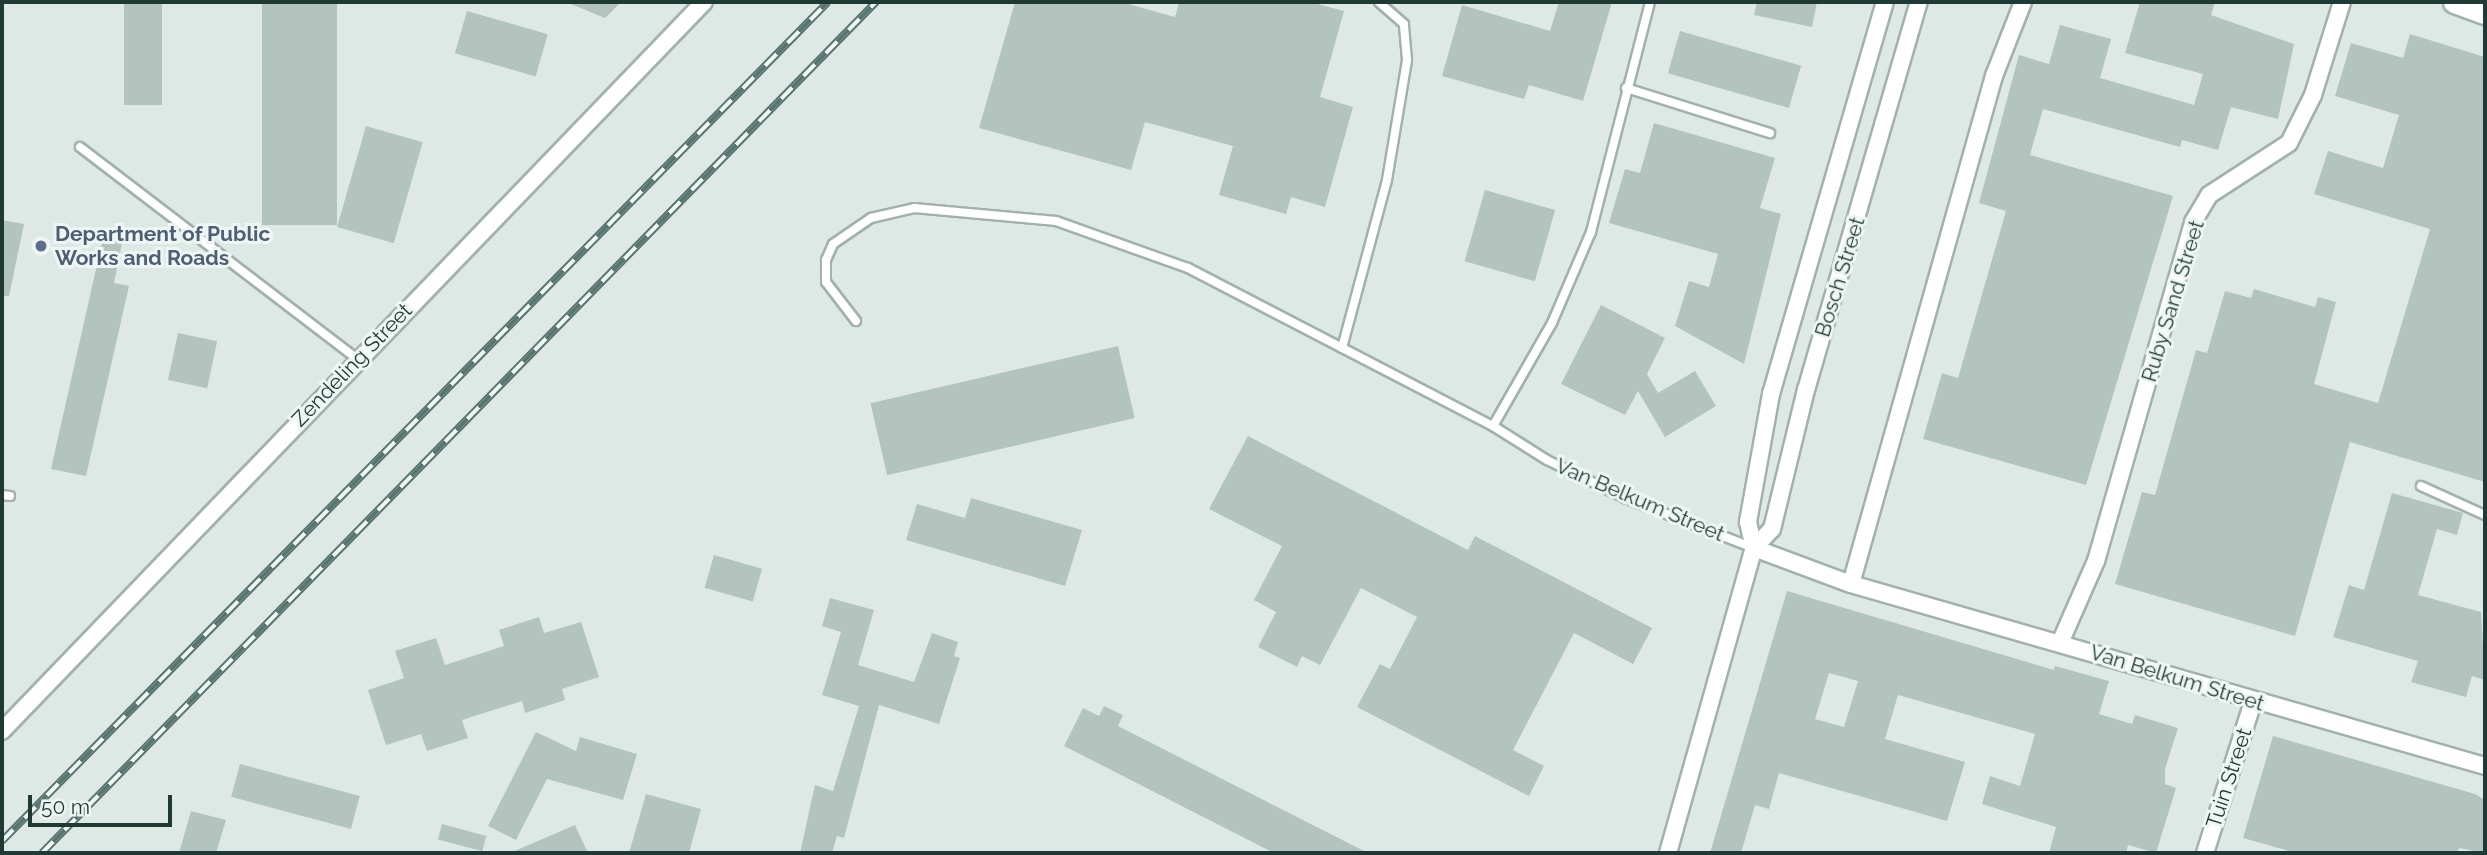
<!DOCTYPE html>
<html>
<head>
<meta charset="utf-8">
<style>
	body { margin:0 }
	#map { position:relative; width:2487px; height:855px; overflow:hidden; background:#dee9e5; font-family:Raleway,sans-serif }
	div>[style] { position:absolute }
	.building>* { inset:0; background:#b3c4bf; transform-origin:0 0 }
	.roads { filter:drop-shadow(2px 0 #a1b1ad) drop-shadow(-2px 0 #a1b1ad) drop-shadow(0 2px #a1b1ad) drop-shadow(0 -2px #a1b1ad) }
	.lane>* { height:8px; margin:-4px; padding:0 4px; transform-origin:4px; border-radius:4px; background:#fff }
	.street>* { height:16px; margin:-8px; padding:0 8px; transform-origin:8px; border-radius:8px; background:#fff }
	.secondary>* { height:21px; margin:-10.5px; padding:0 10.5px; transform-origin:10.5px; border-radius:10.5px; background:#fff }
	.rail>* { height:8px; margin-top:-4px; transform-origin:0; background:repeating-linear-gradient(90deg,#eef6f3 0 16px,#597570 0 32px); box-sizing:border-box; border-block:2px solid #597570 }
	.dots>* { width:19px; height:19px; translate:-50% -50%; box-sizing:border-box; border:4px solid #eef6f3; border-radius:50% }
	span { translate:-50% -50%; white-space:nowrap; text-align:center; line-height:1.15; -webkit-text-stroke:6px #eef6f3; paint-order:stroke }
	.service-label { font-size:21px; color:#4e5e75; font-weight:700 }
	.left { translate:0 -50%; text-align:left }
	.street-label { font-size:21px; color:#1f3935 }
	.frame { position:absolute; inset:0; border:4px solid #1f3935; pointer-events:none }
	.scale { position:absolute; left:28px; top:795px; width:144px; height:32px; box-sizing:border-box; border:4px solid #1f3935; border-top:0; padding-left:9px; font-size:21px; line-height:24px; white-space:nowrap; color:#1f3935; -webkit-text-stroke:5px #eef6f3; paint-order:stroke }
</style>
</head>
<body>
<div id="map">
	<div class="building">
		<i style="left:124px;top:2px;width:38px;height:103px"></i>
		<i style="left:262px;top:2px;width:75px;height:223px"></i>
		<i style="clip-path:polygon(566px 2px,621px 2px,605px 18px)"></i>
		<i style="clip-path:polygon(1015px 2px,1121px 2px,1175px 17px,1179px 2px,1310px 2px,1344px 11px,1320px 97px,1353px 107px,1325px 207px,1291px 197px,1286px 214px,1219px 195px,1233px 146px,1145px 122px,1131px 170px,979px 128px)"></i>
		<i style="clip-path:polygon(1559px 2px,1612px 2px,1583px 101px,1529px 85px,1524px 99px,1442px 76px,1462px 5px,1550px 31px)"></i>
		<i style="clip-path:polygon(1757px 2px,1817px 2px,1812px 27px,1754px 15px)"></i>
		<i style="clip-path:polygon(2140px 2px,2215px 2px,2211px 15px,2294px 44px,2278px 119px,2231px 107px,2218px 150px,2182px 140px,2180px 147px,2043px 109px,2030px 155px,2173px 196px,2086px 485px,1923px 439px,1942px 373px,1958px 378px,2006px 211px,1979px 203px,2019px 55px,2049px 64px,2060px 25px,2111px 39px,2100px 78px,2194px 105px,2203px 74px,2125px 53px)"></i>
		<i style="left:467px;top:11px;width:84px;height:44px;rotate:16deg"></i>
		<i style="left:1680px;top:31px;width:126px;height:44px;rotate:16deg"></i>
		<i style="clip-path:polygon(2410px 34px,2485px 57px,2485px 482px,2350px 442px,2295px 636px,2115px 584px,2142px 492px,2155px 495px,2196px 350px,2207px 353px,2225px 291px,2251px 298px,2254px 289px,2315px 307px,2318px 297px,2336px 302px,2314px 384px,2378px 403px,2430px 229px,2314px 194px,2328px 151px,2383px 168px,2399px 115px,2335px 96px,2351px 43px,2403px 58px)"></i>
		<i style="clip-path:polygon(1654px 123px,1775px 158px,1760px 208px,1781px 214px,1744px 364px,1675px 326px,1689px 281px,1709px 287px,1718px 254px,1609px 223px,1625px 169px,1640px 173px)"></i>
		<i style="left:366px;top:126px;width:59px;height:105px;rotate:16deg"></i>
		<i style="left:1485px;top:190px;width:73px;height:74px;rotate:16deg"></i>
		<i style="clip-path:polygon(2px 220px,24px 224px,9px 296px,2px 296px)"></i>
		<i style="clip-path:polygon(103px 238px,122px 243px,114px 283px,129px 286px,86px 476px,51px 469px)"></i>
		<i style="clip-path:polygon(1601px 305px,1665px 338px,1647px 374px,1658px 393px,1695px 371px,1716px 406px,1665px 437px,1638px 391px,1625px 415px,1561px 384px)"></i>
		<i style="left:178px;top:333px;width:40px;height:48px;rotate:12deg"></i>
		<i style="left:1118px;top:346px;width:74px;height:254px;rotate:77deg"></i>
		<i style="clip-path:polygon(1248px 436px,1468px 550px,1475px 536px,1652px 628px,1633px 664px,1574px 633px,1513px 750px,1544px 766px,1529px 796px,1357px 707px,1380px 664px,1390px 669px,1417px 617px,1361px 588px,1320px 665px,1302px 656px,1297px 667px,1258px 647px,1276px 612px,1254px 600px,1282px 546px,1209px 509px)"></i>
		<i style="clip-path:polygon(2392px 493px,2463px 513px,2457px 535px,2437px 529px,2418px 595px,2481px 612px,2485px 680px,2472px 676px,2466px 697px,2411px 682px,2418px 661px,2333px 637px,2349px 585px,2364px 590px)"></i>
		<i style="clip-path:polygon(971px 498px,1082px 530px,1065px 586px,906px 540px,917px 504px,965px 518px)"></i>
		<i style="left:714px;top:555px;width:50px;height:34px;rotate:16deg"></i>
		<i style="clip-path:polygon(evenodd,1787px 591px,2054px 670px,2055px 666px,2109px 681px,2099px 714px,2132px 724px,2135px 715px,2178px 728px,2165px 769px,2165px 784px,2176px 788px,2156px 853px,2128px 845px,2126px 853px,2049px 853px,2056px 827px,1982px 804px,1990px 776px,2020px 786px,2035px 734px,1898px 695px,1885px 739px,1965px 762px,1947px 821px,1779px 773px,1769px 809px,1755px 805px,1741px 853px,1710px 853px,1787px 591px,1829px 673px,1858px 681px,1844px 727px,1815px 719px,1829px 673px)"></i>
		<i style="clip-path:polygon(830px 598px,874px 610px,858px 665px,914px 682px,932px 633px,958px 642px,954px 656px,960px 658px,939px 724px,879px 705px,844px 838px,837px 836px,832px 853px,800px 853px,815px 785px,833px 791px,859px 706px,822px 695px,841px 632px,822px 626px)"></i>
		<i style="clip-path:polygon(539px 617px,544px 633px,581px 622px,599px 677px,562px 689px,565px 700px,525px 713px,522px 701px,462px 720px,468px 738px,427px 751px,421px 734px,386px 745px,368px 690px,404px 678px,395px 651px,436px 638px,445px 665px,504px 646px,499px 630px)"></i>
		<i style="clip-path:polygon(1104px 706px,1123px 715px,1118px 726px,1368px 853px,1274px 853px,1064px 746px,1083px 708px,1099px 716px)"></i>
		<i style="clip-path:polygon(536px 732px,576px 751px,580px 737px,637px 754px,623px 800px,547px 779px,516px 840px,488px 826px)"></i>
		<i style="clip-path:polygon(2273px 736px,2475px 794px,2485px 800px,2485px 853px,2459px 848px,2457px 853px,2296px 853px,2243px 838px)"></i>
		<i style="left:240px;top:764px;width:124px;height:34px;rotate:15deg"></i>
		<i style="clip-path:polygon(646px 794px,701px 809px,689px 853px,629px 853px)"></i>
		<i style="clip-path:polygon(191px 811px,226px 820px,216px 853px,179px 853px)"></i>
		<i style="left:442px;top:824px;width:46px;height:16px;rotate:15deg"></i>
		<i style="clip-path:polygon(575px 825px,588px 853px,510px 853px)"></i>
	</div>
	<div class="roads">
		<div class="lane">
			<i style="left:1626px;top:88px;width:151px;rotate:17.4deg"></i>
			<i style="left:80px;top:147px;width:349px;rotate:37.4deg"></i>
			<i style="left:856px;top:321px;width:49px;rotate:-127.6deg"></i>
			<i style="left:826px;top:282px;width:22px;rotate:-90deg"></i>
			<i style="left:826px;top:260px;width:17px;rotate:-66deg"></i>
			<i style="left:833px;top:244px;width:46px;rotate:-34.4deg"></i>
			<i style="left:871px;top:218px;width:44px;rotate:-13.1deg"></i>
			<i style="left:914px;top:208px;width:143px;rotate:5.2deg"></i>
			<i style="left:1056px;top:221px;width:140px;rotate:19.6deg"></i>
			<i style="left:1188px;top:268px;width:343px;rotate:27.4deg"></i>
			<i style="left:1493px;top:426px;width:64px;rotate:32.2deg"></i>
			<i style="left:1547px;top:460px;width:87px;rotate:26deg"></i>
			<i style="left:1625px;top:498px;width:138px;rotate:21.2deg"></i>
			<i style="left:1342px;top:348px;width:174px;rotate:-75deg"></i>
			<i style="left:1387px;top:180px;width:122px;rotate:-80.5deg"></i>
			<i style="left:1407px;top:60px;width:36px;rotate:-95deg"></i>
			<i style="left:1404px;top:24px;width:33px;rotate:-139deg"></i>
			<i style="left:1493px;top:426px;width:119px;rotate:-60.2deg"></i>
			<i style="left:1552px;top:323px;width:99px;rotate:-66.8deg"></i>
			<i style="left:1591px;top:232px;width:237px;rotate:-75.6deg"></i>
			<i style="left:2421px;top:486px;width:70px;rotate:24.4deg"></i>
			<i style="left:2px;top:495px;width:8px;rotate:7deg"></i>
		</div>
		<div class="street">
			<i style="left:1754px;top:548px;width:103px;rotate:20.4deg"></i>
			<i style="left:1851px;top:584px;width:660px;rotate:16.02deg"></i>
			<i style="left:1754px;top:548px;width:27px;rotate:-103deg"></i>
			<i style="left:1748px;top:522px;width:130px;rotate:-79.8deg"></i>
			<i style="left:1771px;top:394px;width:408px;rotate:-73.8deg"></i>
			<i style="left:1851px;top:584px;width:528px;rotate:-74.28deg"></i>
			<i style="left:1994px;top:76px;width:79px;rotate:-68.6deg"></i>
			<i style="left:2060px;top:643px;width:90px;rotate:-66.3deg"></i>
			<i style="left:2096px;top:561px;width:353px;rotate:-74deg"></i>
			<i style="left:2193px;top:222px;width:31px;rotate:-59deg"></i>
			<i style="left:2209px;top:195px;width:95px;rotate:-33deg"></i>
			<i style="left:2289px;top:143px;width:54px;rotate:-63.4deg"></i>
			<i style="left:2313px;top:95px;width:97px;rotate:-72.7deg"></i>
			<i style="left:2px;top:731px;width:1012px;rotate:-46.08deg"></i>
			<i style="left:1668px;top:853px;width:317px;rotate:-74.3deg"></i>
			<i style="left:1754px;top:548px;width:26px;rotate:-47deg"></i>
			<i style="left:1772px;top:529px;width:143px;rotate:-76.3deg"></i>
			<i style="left:1806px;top:390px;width:404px;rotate:-73.8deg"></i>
			<i style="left:2205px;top:853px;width:158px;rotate:-72.4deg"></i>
		</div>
		<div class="secondary">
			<i style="left:2454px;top:2px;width:33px;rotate:20deg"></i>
		</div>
	</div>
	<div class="rail">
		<i style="left:2px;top:841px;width:1177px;rotate:-45.45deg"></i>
		<i style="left:42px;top:853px;width:1192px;rotate:-45.58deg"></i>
	</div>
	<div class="dots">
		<i style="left:41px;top:246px;background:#5c6f8a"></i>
	</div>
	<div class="service-label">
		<span class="left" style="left:55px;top:246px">Department of Public<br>Works and Roads</span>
	</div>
	<div class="street-label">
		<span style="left:1840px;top:277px;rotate:-73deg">Bosch Street</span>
		<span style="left:2173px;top:301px;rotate:-73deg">Ruby Sand Street</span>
		<span style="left:352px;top:365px;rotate:-46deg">Zendeling Street</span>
		<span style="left:1640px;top:500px;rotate:23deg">Van Belkum Street</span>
		<span style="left:2177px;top:678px;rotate:17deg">Van Belkum Street</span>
		<span style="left:2229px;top:778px;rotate:-72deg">Tuin Street</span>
	</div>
	<div class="frame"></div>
	<div class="scale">50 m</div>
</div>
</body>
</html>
